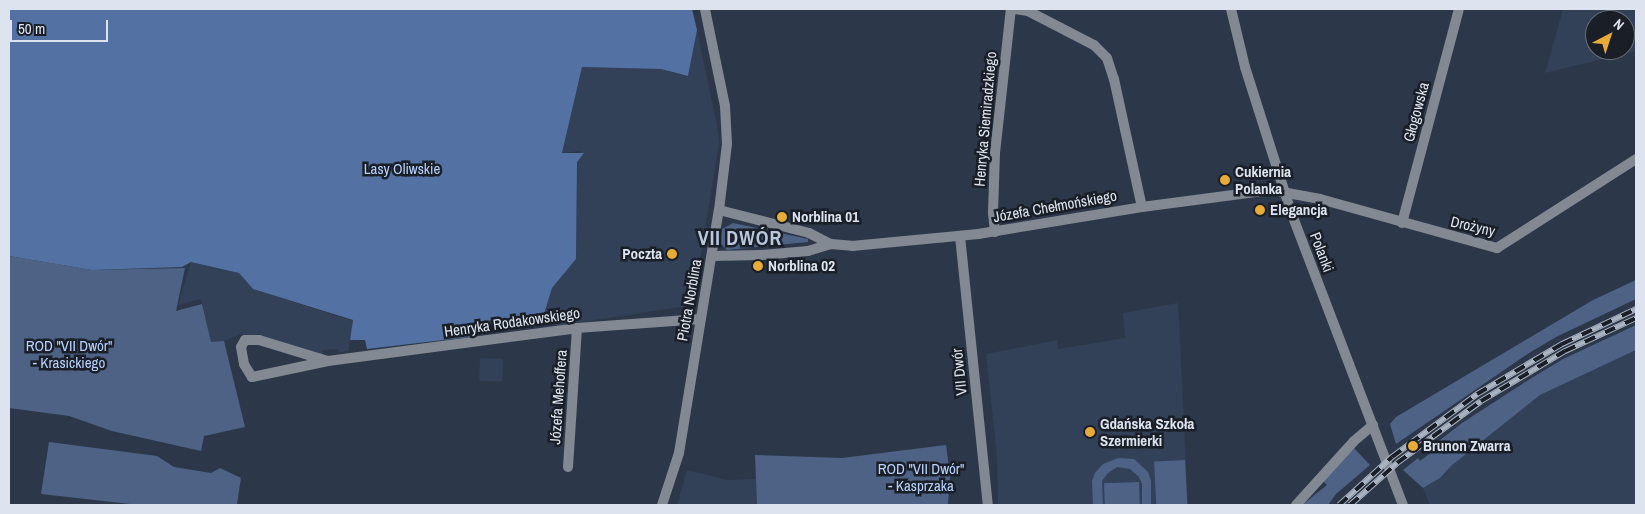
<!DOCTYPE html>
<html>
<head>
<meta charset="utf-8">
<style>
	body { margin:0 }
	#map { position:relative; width:1645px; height:514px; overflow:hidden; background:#2c384a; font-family:"Archivo Narrow",sans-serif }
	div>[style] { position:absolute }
	.built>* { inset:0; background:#324058; transform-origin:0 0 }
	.green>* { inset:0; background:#4d6285; transform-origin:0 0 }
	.forest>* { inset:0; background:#5372a3 }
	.minor>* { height:10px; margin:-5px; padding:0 5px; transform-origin:5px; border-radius:5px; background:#838993 }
	.tertiary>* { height:10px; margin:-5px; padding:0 5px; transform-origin:5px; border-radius:5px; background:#838993 }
	.rail>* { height:5.5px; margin-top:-2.75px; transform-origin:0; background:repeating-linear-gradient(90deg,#1a1f27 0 11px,#aab3c1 0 22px); box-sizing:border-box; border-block:1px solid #aab3c1 }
	.dots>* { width:14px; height:14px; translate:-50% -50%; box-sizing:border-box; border:2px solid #1a1f27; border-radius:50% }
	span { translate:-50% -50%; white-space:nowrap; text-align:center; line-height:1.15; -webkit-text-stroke:5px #1a1f27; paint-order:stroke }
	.street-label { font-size:15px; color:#dde4f0 }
	.park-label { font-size:15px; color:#b6d1fe }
	.poi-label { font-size:15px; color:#dde4f0; font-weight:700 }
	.left { translate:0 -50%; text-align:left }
	.right { translate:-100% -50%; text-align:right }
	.district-label { font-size:20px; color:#b9c7de; font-weight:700; letter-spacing:1px }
	.frame { position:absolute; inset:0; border:10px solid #dde4f0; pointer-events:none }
	.north { position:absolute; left:1585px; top:10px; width:50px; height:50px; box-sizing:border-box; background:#1a1f27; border:1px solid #686e77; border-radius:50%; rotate:40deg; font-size:14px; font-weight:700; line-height:20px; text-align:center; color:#dde4f0 }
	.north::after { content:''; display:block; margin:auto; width:18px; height:22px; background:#e8ab37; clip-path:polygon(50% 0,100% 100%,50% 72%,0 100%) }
	.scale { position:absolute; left:10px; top:20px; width:98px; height:22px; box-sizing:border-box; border:2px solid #dde4f0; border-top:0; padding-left:6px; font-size:15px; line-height:18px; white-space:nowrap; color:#dde4f0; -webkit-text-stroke:4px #1a1f27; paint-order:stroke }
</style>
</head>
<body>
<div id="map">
	<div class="built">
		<i style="clip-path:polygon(evenodd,1563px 9px,1636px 9px,1636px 51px,1545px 73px,1563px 9px,1595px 20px,1625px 20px,1625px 50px,1595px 50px,1595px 20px)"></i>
		<i style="clip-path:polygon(697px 30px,717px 126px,719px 143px,693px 305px,555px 326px,554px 313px,544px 314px,552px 288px,576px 259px,577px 162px,581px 151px,562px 153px,582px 67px,661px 69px,688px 76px)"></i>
		<i style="clip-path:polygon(191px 262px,239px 273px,253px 289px,353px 321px,348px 351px,339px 352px,338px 349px,323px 350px,323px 354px,241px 334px,224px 341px,211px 343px,201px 299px,178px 305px)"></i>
		<i style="clip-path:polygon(1178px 303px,1188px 505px,998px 505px,997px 456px,986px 354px,1058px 340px,1058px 349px,1125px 338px,1123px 313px)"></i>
		<i style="clip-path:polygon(1636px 350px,1636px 505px,1430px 505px,1423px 488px,1440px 478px,1451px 466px,1540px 395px)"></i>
		<i style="left:480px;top:358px;width:23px;height:23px;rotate:2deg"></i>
		<i style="clip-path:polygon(687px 470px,727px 480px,756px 479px,757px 505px,677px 505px)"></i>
	</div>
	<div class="green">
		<i style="clip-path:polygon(733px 223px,808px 239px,808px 242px,727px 250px,720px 243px,722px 229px)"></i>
		<i style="clip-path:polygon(9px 256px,92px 270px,185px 268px,176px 311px,202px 304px,211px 342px,224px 341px,245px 427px,204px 436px,201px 451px,112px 431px,69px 416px,9px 408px)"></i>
		<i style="clip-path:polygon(1636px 280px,1636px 299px,1556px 337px,1529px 353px,1396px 444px,1390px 424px,1396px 417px,1593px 300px)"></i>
		<i style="clip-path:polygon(1636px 325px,1636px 350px,1540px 395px,1451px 466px,1440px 478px,1423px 488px,1403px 470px,1418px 458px,1420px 461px,1432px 452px,1446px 453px,1431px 447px,1462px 423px,1530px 379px,1563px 359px)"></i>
		<i style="clip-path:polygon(49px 442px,157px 456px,174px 467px,211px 473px,220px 468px,241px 478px,237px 504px,139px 505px,41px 494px)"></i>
		<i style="clip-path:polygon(946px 445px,950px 475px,948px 505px,757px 505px,755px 455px,842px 458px)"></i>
		<i style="clip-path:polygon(1354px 448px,1370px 465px,1336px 494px,1328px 505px,1302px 505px,1327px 485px,1322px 480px)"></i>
		<i style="clip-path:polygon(1118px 458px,1134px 459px,1148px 472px,1151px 481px,1151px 505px,1142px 505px,1142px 484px,1139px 477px,1130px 469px,1117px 467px,1108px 473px,1102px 481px,1103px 505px,1093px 505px,1092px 481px,1095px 473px,1103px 464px)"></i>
		<i style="left:1185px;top:460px;width:45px;height:31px;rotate:87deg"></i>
		<i style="left:1139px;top:482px;width:23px;height:35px;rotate:88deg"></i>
	</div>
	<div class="forest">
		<i style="clip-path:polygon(9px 9px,692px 9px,697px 30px,688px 76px,661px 69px,582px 67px,562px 153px,584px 153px,577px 162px,576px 259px,552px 288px,544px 314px,476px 322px,469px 337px,367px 349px,365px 340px,350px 340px,353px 320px,253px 289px,239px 273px,191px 262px,182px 267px,92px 270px,9px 256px)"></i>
	</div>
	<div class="minor">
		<i style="left:1014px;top:9px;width:14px;rotate:8deg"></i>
		<i style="left:1028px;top:11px;width:74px;rotate:27.3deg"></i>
		<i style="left:1094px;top:45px;width:18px;rotate:45deg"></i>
		<i style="left:1107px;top:58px;width:22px;rotate:72deg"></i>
		<i style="left:1114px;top:79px;width:131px;rotate:77.7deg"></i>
		<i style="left:719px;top:210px;width:93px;rotate:14.3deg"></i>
		<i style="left:809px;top:233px;width:25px;rotate:27deg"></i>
		<i style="left:1402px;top:223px;width:221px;rotate:-75.1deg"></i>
		<i style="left:995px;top:232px;width:19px;rotate:-96deg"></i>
		<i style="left:993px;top:213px;width:60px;rotate:-88.1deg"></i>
		<i style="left:995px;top:153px;width:145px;rotate:-83.7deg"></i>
		<i style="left:960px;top:236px;width:270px;rotate:84.1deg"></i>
		<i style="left:712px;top:256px;width:49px;rotate:-1.2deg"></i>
		<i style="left:761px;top:255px;width:47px;rotate:-4.9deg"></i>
		<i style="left:808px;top:251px;width:24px;rotate:-17deg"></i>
		<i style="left:831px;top:244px;width:21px;rotate:5deg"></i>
		<i style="left:852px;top:246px;width:127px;rotate:-5.4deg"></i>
		<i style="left:978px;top:234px;width:166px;rotate:-9.3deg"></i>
		<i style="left:1142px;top:207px;width:130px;rotate:-7.5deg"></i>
		<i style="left:1271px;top:190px;width:50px;rotate:10.4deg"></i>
		<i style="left:1320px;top:199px;width:184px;rotate:15.5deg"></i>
		<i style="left:1497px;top:248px;width:165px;rotate:-32.6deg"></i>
		<i style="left:328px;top:361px;width:78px;rotate:168.1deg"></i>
		<i style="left:252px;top:377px;width:15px;rotate:-122deg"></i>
		<i style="left:244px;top:364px;width:17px;rotate:-100deg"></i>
		<i style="left:241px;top:347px;width:8px;rotate:-60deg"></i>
		<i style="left:245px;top:340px;width:14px"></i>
		<i style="left:259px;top:340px;width:72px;rotate:16.9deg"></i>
		<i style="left:328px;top:361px;width:251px;rotate:-7.5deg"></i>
		<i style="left:577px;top:328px;width:124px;rotate:-4.2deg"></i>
		<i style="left:568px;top:467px;width:139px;rotate:-86.3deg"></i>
		<i style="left:662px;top:505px;width:55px;rotate:-71.9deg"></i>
		<i style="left:679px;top:453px;width:246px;rotate:-80.7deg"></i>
		<i style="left:719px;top:210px;width:66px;rotate:-83.1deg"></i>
		<i style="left:727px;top:144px;width:38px;rotate:-93deg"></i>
		<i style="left:725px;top:106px;width:99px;rotate:-101.7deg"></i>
		<i style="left:1296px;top:505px;width:86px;rotate:-47.8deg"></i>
		<i style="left:1354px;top:441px;width:25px;rotate:-40deg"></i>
	</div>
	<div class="tertiary">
		<i style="left:1231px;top:9px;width:60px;rotate:76.4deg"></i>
		<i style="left:1245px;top:67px;width:152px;rotate:72.4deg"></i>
		<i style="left:1291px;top:212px;width:314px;rotate:69.1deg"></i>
	</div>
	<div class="rail">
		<i style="left:1339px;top:505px;width:72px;rotate:-42.2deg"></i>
		<i style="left:1392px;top:457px;width:106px;rotate:-36.5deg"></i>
		<i style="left:1477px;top:394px;width:99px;rotate:-30.5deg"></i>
		<i style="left:1562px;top:344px;width:82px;rotate:-25.3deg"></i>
		<i style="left:1350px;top:505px;width:63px;rotate:-41.8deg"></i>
		<i style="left:1397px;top:463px;width:104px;rotate:-36.4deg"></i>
		<i style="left:1481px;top:401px;width:98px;rotate:-30.8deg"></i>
		<i style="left:1565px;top:351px;width:78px;rotate:-24.9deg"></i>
	</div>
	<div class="dots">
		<i style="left:1225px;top:180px;background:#e8ab37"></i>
		<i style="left:1260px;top:210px;background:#e8ab37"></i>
		<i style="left:782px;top:217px;background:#e8ab37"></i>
		<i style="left:672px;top:254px;background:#e8ab37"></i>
		<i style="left:758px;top:266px;background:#e8ab37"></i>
		<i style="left:1090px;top:432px;background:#e8ab37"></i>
		<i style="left:1413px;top:446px;background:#e8ab37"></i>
	</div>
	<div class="street-label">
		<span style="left:1416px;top:112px;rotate:-75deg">Głogowska</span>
		<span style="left:985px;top:119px;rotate:-85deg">Henryka Siemiradzkiego</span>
		<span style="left:1055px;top:206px;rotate:-10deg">Józefa Chełmońskiego</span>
		<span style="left:1473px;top:226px;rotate:13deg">Drożyny</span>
		<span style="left:1322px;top:252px;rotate:69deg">Polanki</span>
		<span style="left:689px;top:300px;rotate:-80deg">Piotra Norblina</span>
		<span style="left:512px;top:322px;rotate:-8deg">Henryka Rodakowskiego</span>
		<span style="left:959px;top:372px;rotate:-96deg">VII Dwór</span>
		<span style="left:558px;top:397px;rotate:-86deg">Józefa Mehoffera</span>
	</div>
	<div class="park-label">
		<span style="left:402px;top:169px">Lasy Oliwskie</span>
		<span style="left:69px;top:354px">ROD "VII Dwór"<br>- Krasickiego</span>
		<span style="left:921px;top:477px">ROD "VII Dwór"<br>- Kasprzaka</span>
	</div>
	<div class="poi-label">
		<span class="left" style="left:1235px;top:180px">Cukiernia<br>Polanka</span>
		<span class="left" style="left:1270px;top:210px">Elegancja</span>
		<span class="left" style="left:792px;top:217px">Norblina 01</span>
		<span class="right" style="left:662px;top:254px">Poczta</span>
		<span class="left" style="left:768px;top:266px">Norblina 02</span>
		<span class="left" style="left:1100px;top:432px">Gdańska Szkoła<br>Szermierki</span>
		<span class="left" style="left:1423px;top:446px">Brunon Zwarra</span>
	</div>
	<div class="district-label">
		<span style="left:740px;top:237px">VII DWÓR</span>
	</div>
	<div class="frame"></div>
	<div class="north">N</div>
	<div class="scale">50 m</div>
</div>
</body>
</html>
